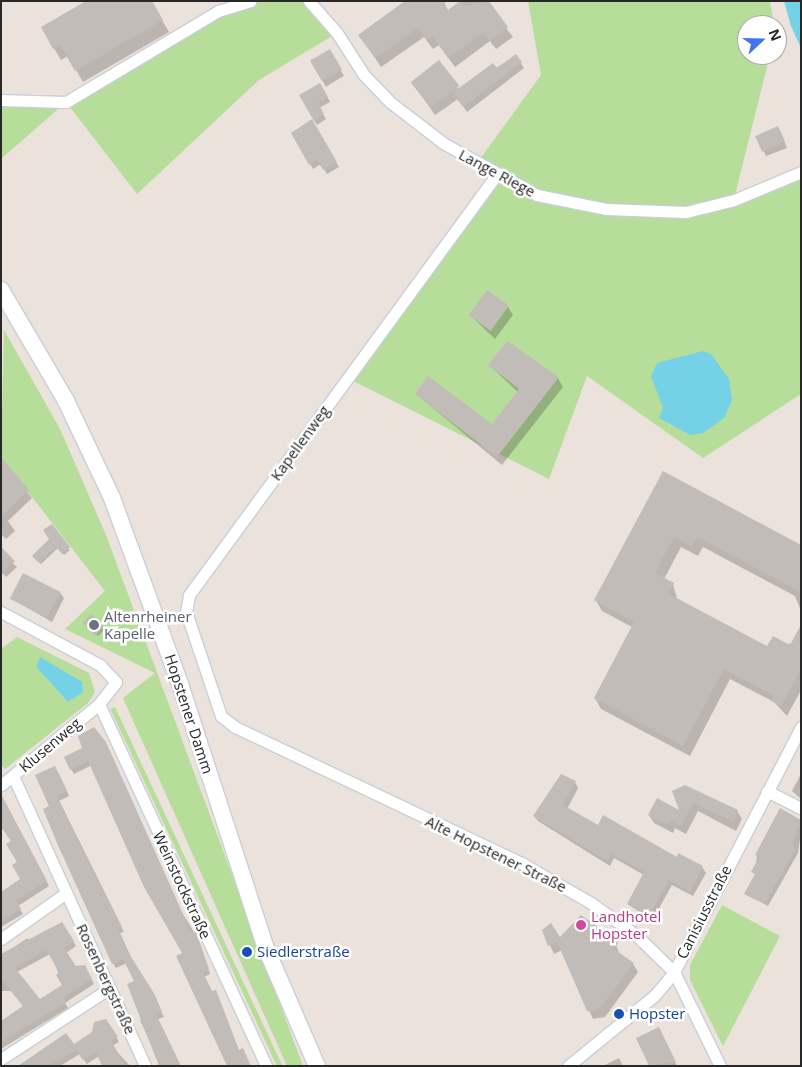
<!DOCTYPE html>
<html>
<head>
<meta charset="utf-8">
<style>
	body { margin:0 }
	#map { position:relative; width:802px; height:1067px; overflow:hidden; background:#eae2db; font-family:"Open Sans",sans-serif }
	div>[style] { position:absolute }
	.green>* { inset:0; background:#b7dd9b; transform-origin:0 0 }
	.water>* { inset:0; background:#74d1e6 }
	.shadow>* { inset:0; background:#0003; transform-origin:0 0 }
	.building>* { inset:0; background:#c2bcb8; transform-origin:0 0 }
	.roads { filter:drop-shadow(1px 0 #c9ced9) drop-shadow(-1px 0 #c9ced9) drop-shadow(0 1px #c9ced9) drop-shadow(0 -1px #c9ced9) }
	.minor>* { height:11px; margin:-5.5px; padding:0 5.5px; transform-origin:5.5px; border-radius:5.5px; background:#fff }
	.secondary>* { height:16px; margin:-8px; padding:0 8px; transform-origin:8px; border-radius:8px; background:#fff }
	.dots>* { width:14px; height:14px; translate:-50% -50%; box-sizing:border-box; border:2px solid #fff; border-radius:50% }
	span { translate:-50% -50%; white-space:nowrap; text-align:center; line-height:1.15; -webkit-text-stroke:5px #fff; paint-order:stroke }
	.street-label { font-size:15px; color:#282828 }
	.worship-label { font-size:15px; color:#5b616d }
	.left { translate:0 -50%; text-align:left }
	.hotel-label { font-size:15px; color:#b23c85 }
	.transit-label { font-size:15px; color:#164399 }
	.frame { position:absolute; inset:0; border:2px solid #282828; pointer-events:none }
	.north { position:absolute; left:737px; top:15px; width:50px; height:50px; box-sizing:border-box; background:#fff; border:1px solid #a9a9a9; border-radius:50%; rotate:69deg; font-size:14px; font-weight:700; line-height:20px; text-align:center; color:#282828 }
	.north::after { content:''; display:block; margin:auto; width:18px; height:22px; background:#4572ed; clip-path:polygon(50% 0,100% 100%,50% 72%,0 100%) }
</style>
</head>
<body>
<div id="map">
	<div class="green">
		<i style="clip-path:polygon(251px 1px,309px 1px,337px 33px,259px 80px,137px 194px,66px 102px,1px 159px,1px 96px,66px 102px,218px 11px)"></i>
		<i style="clip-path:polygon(528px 1px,770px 1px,774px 25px,747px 25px,747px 55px,770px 55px,734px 199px,801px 172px,801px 394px,703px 458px,587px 376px,549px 479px,347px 378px,497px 174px,477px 163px,541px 75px)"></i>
		<i style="clip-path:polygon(4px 330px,60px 429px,106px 535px,303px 1066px,287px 1066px,123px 698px,155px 673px,65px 629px,105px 591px,1px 457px)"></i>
		<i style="clip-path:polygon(evenodd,17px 637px,89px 673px,95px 692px,88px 703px,5px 769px,1px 764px,1px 649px,17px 637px,40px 657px,68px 702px,36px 667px,40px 657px)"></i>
		<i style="left:115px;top:707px;width:395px;height:5px;rotate:65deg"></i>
		<i style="clip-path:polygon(722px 905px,780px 936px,723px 1046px,690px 980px,690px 965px)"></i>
	</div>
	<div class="water">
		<i style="clip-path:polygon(784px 1px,801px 1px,801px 48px,791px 26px)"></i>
		<i style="clip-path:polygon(703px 351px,711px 354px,729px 379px,732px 400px,724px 418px,703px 433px,690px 435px,659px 418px,663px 408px,651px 376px,657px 363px)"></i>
		<i style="clip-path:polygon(40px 657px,82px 682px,83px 692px,68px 702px,36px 667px)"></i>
	</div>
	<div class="shadow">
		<i style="clip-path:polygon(151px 1px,169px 32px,83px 82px,68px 56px,61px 60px,42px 28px)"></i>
		<i style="clip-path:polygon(408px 1px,444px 1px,448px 12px,462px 1px,485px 1px,513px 37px,496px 49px,490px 41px,455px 67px,439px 45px,433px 49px,424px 37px,381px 67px,360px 35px)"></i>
		<i style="left:329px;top:51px;width:29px;height:21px;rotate:59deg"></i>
		<i style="clip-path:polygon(516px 56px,524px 68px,467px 112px,458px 99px,435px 115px,417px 89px,439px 62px,459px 90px)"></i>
		<i style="clip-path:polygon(320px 84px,330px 102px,319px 108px,326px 119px,317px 125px,300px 96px)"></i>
		<i style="clip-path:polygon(311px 121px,339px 167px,327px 174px,321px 164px,313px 169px,292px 134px)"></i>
		<i style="clip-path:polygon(781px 133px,787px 148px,766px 156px,756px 136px)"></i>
		<i style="clip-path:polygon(508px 307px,513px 315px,495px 339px,470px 315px)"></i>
		<i style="clip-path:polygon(490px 366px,558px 378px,563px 387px,502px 465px,416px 394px,492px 426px,518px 392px)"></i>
		<i style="clip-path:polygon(1px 459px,32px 498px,8px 521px,15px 531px,6px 539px,1px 534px)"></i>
		<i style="clip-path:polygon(663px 473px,801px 546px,801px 611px,795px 596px,703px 547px,698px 556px,681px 547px,664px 579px,673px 584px,677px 599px,768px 647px,801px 642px,801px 690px,787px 716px,774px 702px,730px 679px,690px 756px,601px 709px,595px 698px,632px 627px,602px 611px,596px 600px)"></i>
		<i style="clip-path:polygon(51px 540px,70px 550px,64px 555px,58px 548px,41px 564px,35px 559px)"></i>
		<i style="clip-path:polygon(1px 553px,17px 567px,6px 577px,1px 572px)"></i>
		<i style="clip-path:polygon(60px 593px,64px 598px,52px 622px,12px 599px)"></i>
		<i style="clip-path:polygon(86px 625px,103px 627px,104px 630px,98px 636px)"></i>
		<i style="clip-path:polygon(84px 749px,198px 939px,210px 974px,204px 977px,228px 1066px,184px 954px,92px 765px,74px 774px,71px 769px)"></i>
		<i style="clip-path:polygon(58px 772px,69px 796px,59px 801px,124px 932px,120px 933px,132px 960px,164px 1017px,158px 1019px,161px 1066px,140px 1020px,144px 1018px,135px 982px,127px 963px,116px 968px,113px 963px,37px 776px)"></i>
		<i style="clip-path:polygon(801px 774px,801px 799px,792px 791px)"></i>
		<i style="clip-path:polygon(575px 782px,578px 788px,567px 809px,598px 826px,702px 867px,706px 873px,693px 896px,672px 885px,652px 921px,628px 904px,644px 875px,614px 858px,610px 866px,538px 821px,534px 816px)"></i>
		<i style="clip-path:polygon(673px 792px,737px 811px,742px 819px,736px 831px,698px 811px,686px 834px,675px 828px,673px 833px,654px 823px,649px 815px,682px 813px)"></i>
		<i style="clip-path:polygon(7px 806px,49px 886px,18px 906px,23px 914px,1px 927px,1px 900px,22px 879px,1px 810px)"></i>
		<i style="clip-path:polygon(780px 810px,801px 821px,801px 833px,798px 853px,768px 906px,746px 894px,755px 876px,757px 855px)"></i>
		<i style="clip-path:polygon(evenodd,62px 924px,76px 946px,66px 953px,76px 968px,87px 971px,94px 984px,65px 1003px,68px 1008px,1px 1049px,1px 1022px,24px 1007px,13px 991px,1px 991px,1px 956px,26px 939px,38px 939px,62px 924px,50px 954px,64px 985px,40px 1001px,17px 972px,50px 954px)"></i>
		<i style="clip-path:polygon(543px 930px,560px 939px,614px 940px,620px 955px,633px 964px,638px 972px,605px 1017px,593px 1019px,562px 950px,554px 954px)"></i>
		<i style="clip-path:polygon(66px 1035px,73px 1046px,116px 1037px,119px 1042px,112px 1046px,130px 1066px,103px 1066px,99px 1056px,87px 1064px,80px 1054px,60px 1066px,18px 1066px)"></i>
		<i style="clip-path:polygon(663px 1037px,677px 1066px,651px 1066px)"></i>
		<i style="clip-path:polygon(619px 1058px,623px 1066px,603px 1066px)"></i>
	</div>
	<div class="building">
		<i style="clip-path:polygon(86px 1px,152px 1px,163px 20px,75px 71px,60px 45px,53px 49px,41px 27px)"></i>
		<i style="clip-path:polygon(405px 1px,442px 1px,448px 10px,460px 1px,465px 6px,489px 1px,508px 27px,489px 41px,484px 32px,448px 58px,432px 36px,427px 40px,418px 28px,375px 58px,358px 35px)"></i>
		<i style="left:330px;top:49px;width:24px;height:23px;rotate:60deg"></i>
		<i style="clip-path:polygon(516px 54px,522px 62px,463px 107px,452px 93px,493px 63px,497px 68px)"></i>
		<i style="left:439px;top:60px;width:33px;height:36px;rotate:52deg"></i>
		<i style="clip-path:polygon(320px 83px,328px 97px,318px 103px,324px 114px,314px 121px,299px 95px)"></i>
		<i style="clip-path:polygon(312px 119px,337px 162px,323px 170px,317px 160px,309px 165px,291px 133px)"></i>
		<i style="left:778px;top:126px;width:17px;height:25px;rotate:66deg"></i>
		<i style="left:487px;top:290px;width:27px;height:31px;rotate:36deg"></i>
		<i style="clip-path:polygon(507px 341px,559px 377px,497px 457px,415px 394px,428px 376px,492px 424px,519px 389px,488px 365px)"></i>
		<i style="clip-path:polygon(1px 457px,29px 490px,1px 517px)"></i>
		<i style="clip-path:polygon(663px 471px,801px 545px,801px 592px,697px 537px,692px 546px,674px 537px,655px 573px,674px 583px,669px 594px,767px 646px,773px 636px,790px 645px,801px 625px,801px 669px,781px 706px,771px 701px,774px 696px,724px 669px,683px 746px,594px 698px,634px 622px,594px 600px)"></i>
		<i style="clip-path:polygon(52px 524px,70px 547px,62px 554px,56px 547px,39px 563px,32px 556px,49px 539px,43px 530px)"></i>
		<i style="clip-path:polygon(1px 547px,15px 561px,1px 574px)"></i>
		<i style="left:23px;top:573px;width:42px;height:29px;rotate:27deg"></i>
		<i style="left:91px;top:614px;width:18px;height:12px;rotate:45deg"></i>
		<i style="clip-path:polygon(94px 727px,106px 742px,191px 932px,196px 932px,209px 969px,203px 972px,212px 991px,216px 990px,239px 1050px,243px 1048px,251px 1066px,227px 1066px,176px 956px,182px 953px,144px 887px,88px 761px,70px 770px,64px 757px,82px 748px,78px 736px)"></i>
		<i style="clip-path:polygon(55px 766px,67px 791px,57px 796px,122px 927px,118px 928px,130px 955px,155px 995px,162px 1012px,156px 1014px,181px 1066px,159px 1066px,127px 984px,134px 981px,123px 959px,112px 964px,57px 843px,43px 809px,49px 806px,35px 775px)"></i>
		<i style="clip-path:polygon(561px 774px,576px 781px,563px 805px,598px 825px,603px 815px,677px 857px,678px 853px,703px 866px,690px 892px,669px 880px,649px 916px,627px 904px,644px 872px,611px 854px,607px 861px,533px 816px)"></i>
		<i style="clip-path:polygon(685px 785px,738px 810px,734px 822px,693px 803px,681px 826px,670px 821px,668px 825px,648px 815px,657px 798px,679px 810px,672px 791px)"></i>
		<i style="clip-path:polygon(1px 794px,47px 881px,16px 901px,21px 909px,1px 922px,1px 892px,20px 879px,12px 865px,17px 862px,6px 844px,11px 841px,1px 827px)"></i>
		<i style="clip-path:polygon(780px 808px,801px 820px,792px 846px,796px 848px,766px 902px,758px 901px,744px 894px,755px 874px,751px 872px,759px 857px,755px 855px)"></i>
		<i style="clip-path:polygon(581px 915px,615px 939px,618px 943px,614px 949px,634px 963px,600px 1008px,592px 1012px,587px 1011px,557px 942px,548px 946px,542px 930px,551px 923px,560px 937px)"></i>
		<i style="clip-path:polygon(evenodd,62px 922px,74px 941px,64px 948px,76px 966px,85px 965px,92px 979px,63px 998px,66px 1002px,1px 1042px,1px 1021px,23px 1006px,1px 979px,1px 954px,62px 922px,46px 950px,60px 972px,56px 975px,62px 985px,40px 999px,15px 968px,46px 950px)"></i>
		<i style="clip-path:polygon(106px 1019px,118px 1037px,111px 1041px,126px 1066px,102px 1066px,96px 1052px,83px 1060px,76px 1050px,49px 1066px,18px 1066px,66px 1033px,74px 1044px,92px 1032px,94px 1022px)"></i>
		<i style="clip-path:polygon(659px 1027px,676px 1062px,649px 1066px,636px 1038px)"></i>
	</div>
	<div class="roads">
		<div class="minor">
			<i style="left:309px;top:1px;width:43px;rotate:48.8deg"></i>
			<i style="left:337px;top:33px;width:50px;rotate:57.3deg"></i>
			<i style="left:364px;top:75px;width:37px;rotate:46deg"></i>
			<i style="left:390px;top:102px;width:67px;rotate:37.7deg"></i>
			<i style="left:443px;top:143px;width:107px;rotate:29deg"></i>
			<i style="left:537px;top:195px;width:70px;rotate:11.5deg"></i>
			<i style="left:606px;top:209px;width:80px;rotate:2.1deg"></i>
			<i style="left:686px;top:212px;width:49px;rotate:-14deg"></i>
			<i style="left:734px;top:200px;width:73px;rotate:-22.7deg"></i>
			<i style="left:1px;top:100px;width:65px;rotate:1.8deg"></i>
			<i style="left:66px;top:102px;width:177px;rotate:-30.9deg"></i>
			<i style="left:218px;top:11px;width:34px;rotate:-17deg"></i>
			<i style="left:497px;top:174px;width:522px;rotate:126.19deg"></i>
			<i style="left:189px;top:595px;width:17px;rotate:100deg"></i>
			<i style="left:186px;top:612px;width:110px;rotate:71.4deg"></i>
			<i style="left:221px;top:716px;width:18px;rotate:38deg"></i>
			<i style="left:235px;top:727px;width:319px;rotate:25.4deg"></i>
			<i style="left:523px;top:864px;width:78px;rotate:29.8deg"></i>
			<i style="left:591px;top:903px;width:55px;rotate:35.4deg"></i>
			<i style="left:636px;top:935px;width:53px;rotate:44.2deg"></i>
			<i style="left:674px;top:972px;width:105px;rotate:63.9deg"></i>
			<i style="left:1px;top:612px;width:112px;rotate:28.2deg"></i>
			<i style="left:100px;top:665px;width:23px;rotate:47deg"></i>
			<i style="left:116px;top:682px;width:28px;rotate:128deg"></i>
			<i style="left:99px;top:704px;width:127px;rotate:140.4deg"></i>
			<i style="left:99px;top:704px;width:399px;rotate:65.2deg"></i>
			<i style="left:13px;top:776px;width:319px;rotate:65.5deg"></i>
			<i style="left:767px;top:791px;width:38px;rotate:27deg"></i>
			<i style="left:1px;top:939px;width:80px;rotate:-35.3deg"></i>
			<i style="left:1px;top:1059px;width:130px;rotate:-33.1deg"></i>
			<i style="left:568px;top:1066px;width:112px;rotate:-39.2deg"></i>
			<i style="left:655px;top:995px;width:30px;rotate:-50deg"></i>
			<i style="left:674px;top:972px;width:276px;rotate:-62.6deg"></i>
		</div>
		<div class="secondary">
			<i style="left:1px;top:290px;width:129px;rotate:59.6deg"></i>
			<i style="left:66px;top:401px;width:107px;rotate:64.6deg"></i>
			<i style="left:112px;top:498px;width:198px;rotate:69.9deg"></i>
			<i style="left:180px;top:684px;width:275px;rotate:72deg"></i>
			<i style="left:265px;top:946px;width:131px;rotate:66.6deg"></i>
		</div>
	</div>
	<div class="dots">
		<i style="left:94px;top:625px;background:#6b7280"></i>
		<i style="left:581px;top:925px;background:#d1479c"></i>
		<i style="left:247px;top:952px;background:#1a4fb4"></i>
		<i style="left:619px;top:1014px;background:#1a4fb4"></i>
	</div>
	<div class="street-label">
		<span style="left:497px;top:173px;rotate:28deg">Lange Riege</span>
		<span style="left:300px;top:443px;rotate:-54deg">Kapellenweg</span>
		<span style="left:189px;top:714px;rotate:72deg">Hopstener Damm</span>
		<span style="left:50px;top:745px;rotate:-40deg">Klusenweg</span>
		<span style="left:496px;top:854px;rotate:26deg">Alte Hopstener Straße</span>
		<span style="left:182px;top:885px;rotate:65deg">Weinstockstraße</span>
		<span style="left:704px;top:912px;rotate:-63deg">Canisiusstraße</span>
		<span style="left:106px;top:979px;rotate:65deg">Rosenbergstraße</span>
	</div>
	<div class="worship-label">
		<span class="left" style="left:104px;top:625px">Altenrheiner<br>Kapelle</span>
	</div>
	<div class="hotel-label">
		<span class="left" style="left:591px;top:925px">Landhotel<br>Hopster</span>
	</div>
	<div class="transit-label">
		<span class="left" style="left:257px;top:952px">Siedlerstraße</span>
		<span class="left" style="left:629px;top:1014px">Hopster</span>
	</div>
	<div class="frame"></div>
	<div class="north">N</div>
</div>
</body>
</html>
